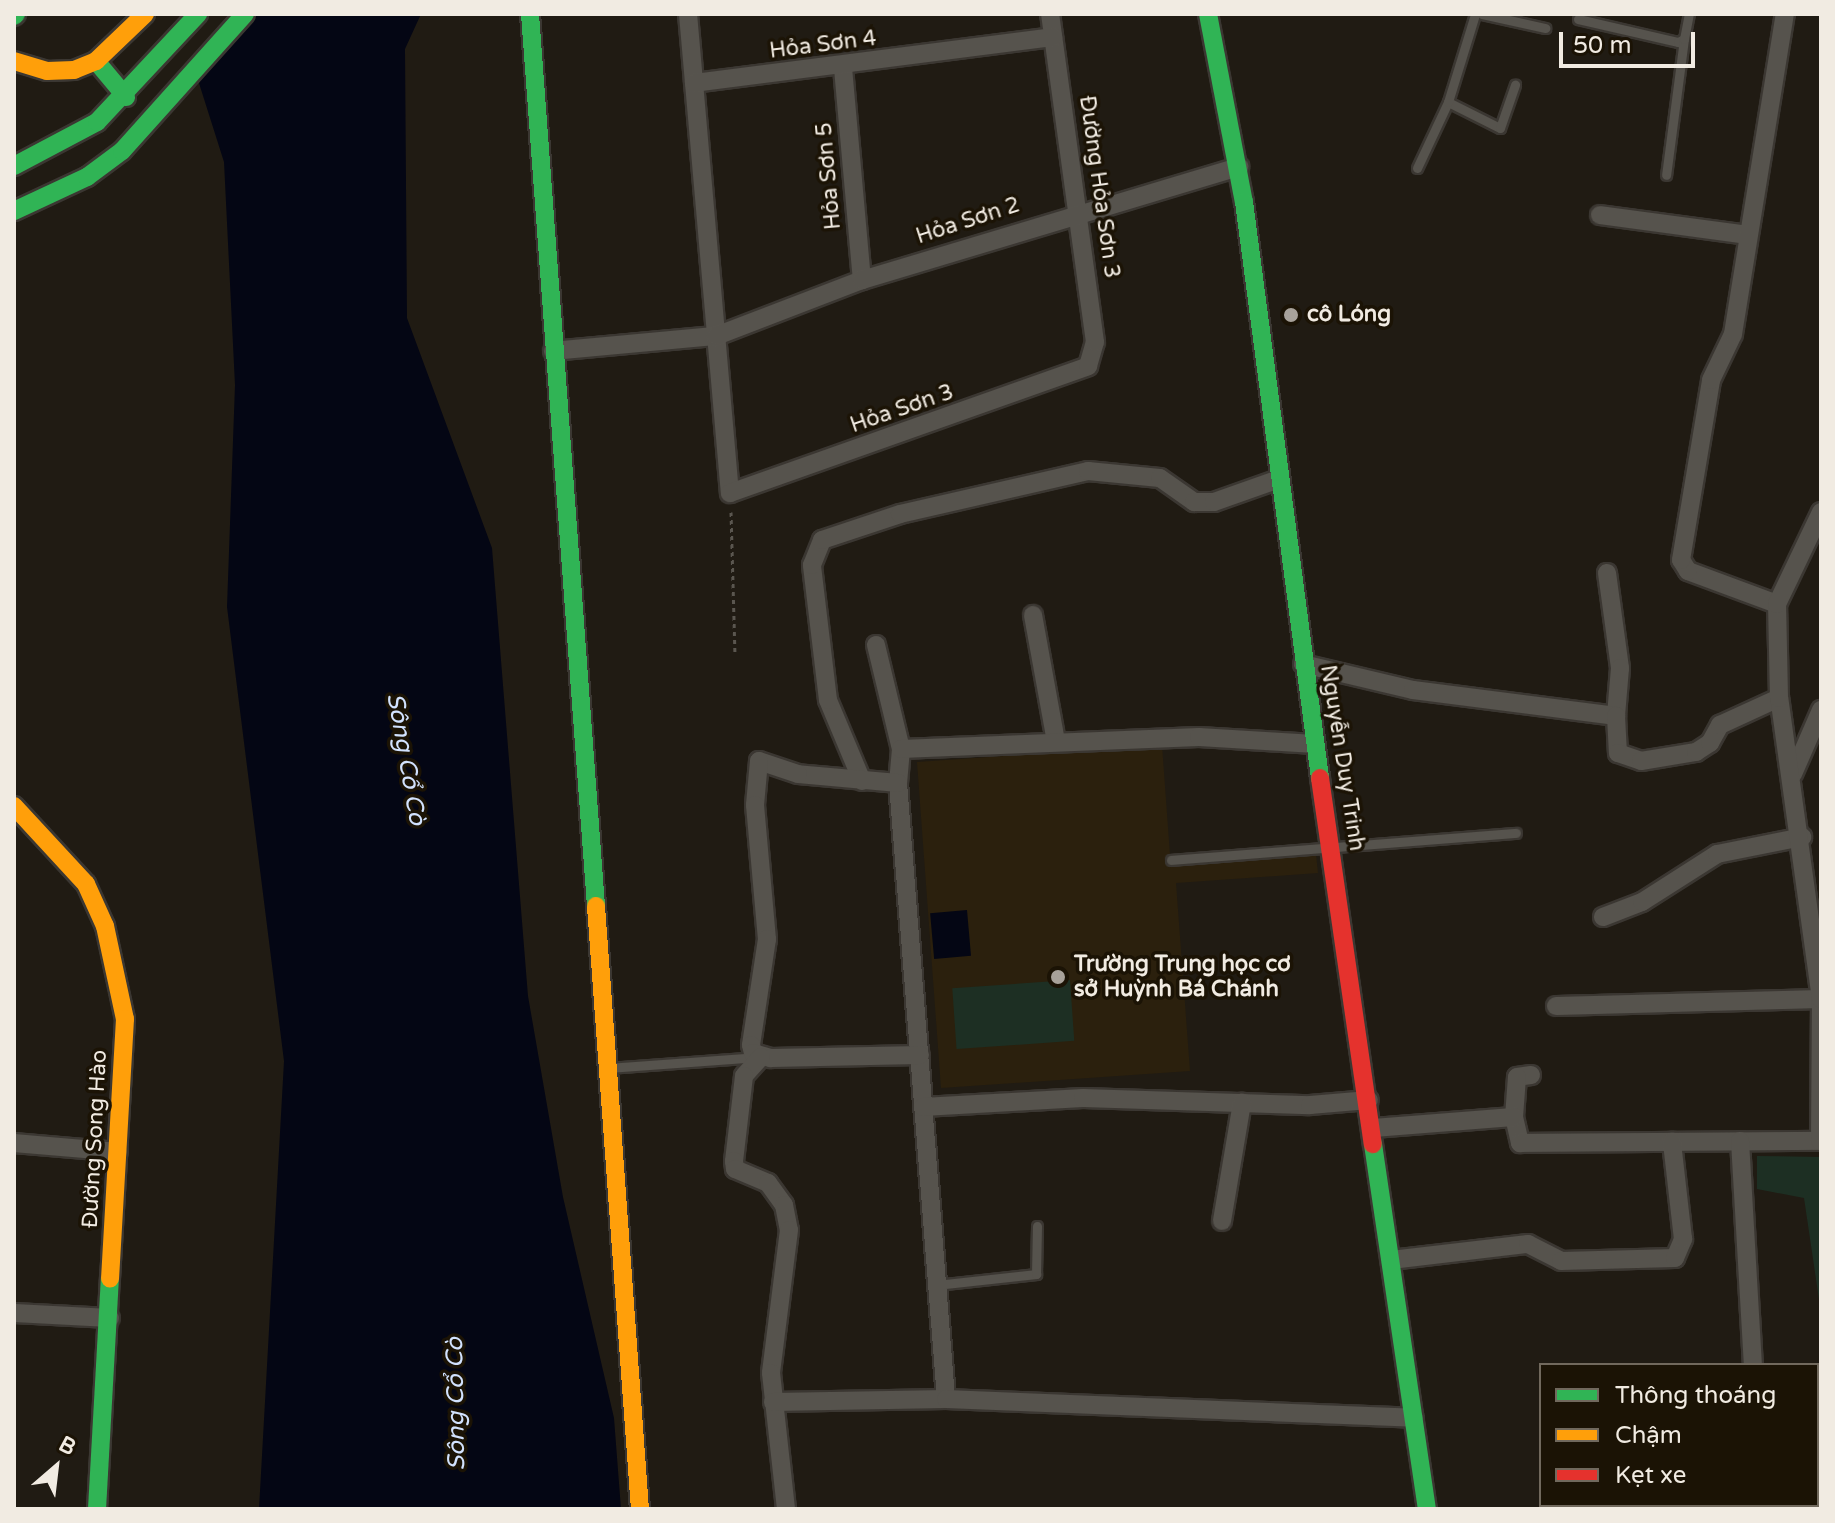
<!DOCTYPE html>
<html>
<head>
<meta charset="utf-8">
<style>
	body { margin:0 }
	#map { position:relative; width:1835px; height:1523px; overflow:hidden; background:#201b13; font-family:"Varela Round",sans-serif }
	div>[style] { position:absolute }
	.built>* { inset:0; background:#2b200d }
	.green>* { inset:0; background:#1d2f23; transform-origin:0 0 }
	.water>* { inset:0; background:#040614; transform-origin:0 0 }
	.path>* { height:3px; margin-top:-1.5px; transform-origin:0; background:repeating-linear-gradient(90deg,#5a564f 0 4px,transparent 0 8px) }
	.roads { filter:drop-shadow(2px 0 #3b3732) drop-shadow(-2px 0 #3b3732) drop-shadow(0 2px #3b3732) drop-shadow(0 -2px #3b3732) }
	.lane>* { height:9px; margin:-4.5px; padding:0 4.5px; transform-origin:4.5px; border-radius:4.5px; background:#56534d }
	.street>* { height:18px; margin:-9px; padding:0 9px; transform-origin:9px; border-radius:9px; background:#56534d }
	.fast>* { height:18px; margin:-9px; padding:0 9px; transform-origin:9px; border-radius:9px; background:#30b455 }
	.slow>* { height:18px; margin:-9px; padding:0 9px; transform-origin:9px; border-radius:9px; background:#ff9f0a }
	.jam>* { height:18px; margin:-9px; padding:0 9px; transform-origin:9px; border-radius:9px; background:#e5322d }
	.dots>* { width:22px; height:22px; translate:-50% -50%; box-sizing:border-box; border:4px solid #1b1305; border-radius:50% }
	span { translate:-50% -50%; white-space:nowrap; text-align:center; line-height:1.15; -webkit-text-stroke:7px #1b1305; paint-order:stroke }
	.street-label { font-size:22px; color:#f1ebe2 }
	.poi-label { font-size:22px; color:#f1ebe2; font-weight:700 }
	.left { translate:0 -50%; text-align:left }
	.water-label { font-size:24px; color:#d2e2fe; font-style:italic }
	.frame { position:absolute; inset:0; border:16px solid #f1ebe2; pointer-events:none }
	.legend { position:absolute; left:1539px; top:1363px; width:280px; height:144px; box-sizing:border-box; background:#1b1305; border:2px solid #71695d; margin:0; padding:10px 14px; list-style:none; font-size:24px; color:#f1ebe2 }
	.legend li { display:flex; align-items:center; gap:16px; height:40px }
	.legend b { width:40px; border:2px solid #71695d }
	.north { position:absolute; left:16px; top:1427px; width:80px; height:80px; -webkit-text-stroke:6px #1b1305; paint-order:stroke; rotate:28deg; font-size:22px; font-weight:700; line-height:32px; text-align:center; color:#f1ebe2 }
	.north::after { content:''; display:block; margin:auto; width:28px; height:36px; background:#f1ebe2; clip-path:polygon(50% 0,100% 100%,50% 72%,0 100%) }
	.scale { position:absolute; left:1559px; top:32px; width:136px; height:36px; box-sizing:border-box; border:4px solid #f1ebe2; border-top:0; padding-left:10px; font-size:24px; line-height:28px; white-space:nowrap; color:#f1ebe2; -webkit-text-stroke:6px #1b1305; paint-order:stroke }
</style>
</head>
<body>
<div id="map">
	<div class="built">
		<i style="clip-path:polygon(1162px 745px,1170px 855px,1315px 845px,1318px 873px,1176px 883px,1190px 1071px,941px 1088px,917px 762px)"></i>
	</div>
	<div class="green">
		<i style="left:1070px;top:980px;width:61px;height:118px;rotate:86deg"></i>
		<i style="clip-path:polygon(1757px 1156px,1821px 1157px,1821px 1313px,1804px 1198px,1757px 1189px)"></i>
	</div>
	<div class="water">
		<i style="clip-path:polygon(257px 14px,421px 14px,405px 49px,407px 318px,492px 548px,528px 996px,563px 1197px,614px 1418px,621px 1509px,259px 1509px,284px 1061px,227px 607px,235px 385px,224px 162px,198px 80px)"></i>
		<i style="left:967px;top:910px;width:46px;height:37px;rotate:85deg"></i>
	</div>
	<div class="path">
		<i style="left:731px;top:512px;width:140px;rotate:88.4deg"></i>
	</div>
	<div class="roads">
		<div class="lane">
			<i style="left:1482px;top:14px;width:65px;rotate:12.5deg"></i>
			<i style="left:1578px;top:19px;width:103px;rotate:13deg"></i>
			<i style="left:1678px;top:42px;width:7px;rotate:-27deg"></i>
			<i style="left:1684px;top:39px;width:137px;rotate:97.5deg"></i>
			<i style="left:1684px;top:39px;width:25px;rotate:-79deg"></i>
			<i style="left:1448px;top:102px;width:58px;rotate:26.6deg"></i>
			<i style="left:1500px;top:128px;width:46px;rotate:-70.8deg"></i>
			<i style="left:1417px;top:168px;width:73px;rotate:-64.8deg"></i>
			<i style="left:1448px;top:102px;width:92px;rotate:-72.9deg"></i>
			<i style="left:1171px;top:860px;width:346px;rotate:-4.5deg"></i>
			<i style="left:609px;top:1068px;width:149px;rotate:-4.2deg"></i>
			<i style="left:936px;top:1285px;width:101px;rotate:-6.3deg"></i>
			<i style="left:1036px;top:1274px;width:48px;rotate:-88.8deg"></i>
		</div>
		<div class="street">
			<i style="left:688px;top:14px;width:481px;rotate:85deg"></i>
			<i style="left:730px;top:493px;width:380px;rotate:-19.5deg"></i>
			<i style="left:1088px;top:366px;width:25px;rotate:-74deg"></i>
			<i style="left:1095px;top:342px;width:331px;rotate:-97.8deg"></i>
			<i style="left:843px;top:68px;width:213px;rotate:84.9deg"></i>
			<i style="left:694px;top:83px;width:362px;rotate:-7.3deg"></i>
			<i style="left:1600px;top:215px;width:148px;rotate:7.7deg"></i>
			<i style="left:553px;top:351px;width:164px;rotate:-5.3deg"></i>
			<i style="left:716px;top:336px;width:156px;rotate:-21deg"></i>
			<i style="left:862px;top:280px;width:394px;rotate:-16.7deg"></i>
			<i style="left:1607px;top:573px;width:96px;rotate:82.2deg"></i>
			<i style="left:1620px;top:668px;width:48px;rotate:94.8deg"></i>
			<i style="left:1777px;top:604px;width:95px;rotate:-159.7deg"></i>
			<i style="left:1688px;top:571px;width:13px;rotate:-122deg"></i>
			<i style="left:1681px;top:560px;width:182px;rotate:-80.5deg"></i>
			<i style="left:1711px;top:380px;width:51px;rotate:-64.4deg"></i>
			<i style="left:1733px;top:334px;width:324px;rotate:-80.8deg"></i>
			<i style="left:1033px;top:615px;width:129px;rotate:79.7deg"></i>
			<i style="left:876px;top:645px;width:107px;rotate:76.5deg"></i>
			<i style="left:901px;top:749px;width:34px;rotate:95deg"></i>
			<i style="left:898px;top:783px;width:618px;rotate:85.54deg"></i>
			<i style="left:1303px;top:664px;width:113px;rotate:13.3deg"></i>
			<i style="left:1413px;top:690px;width:205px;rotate:7.3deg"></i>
			<i style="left:1616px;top:716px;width:37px;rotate:87deg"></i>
			<i style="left:1618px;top:753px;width:24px;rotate:19deg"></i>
			<i style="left:1641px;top:761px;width:56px;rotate:-9.3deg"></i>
			<i style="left:1696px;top:752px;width:17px;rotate:-33deg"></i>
			<i style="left:1710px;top:743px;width:21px;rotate:-61deg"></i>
			<i style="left:1720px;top:725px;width:65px;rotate:-24.6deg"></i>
			<i style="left:901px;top:749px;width:298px;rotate:-2.3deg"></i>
			<i style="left:1199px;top:737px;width:116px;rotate:3.5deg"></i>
			<i style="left:1793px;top:774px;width:70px;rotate:-66.4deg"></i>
			<i style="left:862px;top:781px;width:88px;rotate:-112.8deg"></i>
			<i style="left:828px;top:700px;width:136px;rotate:-96.8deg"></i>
			<i style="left:812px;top:565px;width:27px;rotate:-68deg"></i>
			<i style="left:822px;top:540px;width:82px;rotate:-18.4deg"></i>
			<i style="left:900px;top:514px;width:193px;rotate:-12.9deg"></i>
			<i style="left:1088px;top:471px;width:72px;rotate:5.6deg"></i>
			<i style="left:1160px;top:478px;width:42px;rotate:35.2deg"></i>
			<i style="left:1194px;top:502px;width:20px"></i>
			<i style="left:1214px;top:502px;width:69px;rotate:-19.5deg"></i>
			<i style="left:898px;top:783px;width:100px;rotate:-174.9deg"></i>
			<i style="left:798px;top:774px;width:41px;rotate:-161.6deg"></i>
			<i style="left:759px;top:761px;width:44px;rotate:95.2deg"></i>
			<i style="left:755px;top:805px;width:135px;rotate:84.9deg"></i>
			<i style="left:767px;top:939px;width:107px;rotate:98.6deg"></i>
			<i style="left:751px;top:1045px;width:8px;rotate:76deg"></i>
			<i style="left:753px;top:1053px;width:19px;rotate:16deg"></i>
			<i style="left:771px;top:1058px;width:149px;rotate:-1.2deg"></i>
			<i style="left:1603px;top:917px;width:42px;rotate:-21deg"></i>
			<i style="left:1642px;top:902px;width:89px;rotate:-32.6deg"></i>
			<i style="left:1717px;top:854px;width:87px;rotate:-11.3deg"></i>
			<i style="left:1556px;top:1006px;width:265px;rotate:-1.5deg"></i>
			<i style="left:761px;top:1057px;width:25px;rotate:132deg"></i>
			<i style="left:744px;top:1076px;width:86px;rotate:96.7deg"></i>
			<i style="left:734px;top:1161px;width:8px;rotate:83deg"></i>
			<i style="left:735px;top:1169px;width:36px;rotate:23deg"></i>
			<i style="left:768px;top:1183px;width:27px;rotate:54deg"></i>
			<i style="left:784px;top:1205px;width:25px;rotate:79deg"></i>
			<i style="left:789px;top:1230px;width:144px;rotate:97.2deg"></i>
			<i style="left:771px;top:1373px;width:137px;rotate:83.7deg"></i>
			<i style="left:1531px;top:1075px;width:14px;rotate:172deg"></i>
			<i style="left:1517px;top:1077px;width:40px;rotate:94.3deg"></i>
			<i style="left:1514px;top:1117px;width:27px;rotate:77deg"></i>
			<i style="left:1520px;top:1143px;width:301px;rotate:-0.4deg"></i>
			<i style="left:923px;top:1107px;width:160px;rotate:-3.2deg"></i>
			<i style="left:1083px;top:1098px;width:227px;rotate:1.8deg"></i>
			<i style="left:1310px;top:1105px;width:59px;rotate:-4.8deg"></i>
			<i style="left:1373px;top:1128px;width:141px;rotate:-4.5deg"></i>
			<i style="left:1740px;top:1141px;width:224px;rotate:86.7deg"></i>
			<i style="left:1820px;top:1141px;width:142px;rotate:-89.6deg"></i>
			<i style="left:1821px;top:999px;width:304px;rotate:-97.9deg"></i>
			<i style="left:1779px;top:698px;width:94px;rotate:-91.2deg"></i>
			<i style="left:1777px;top:604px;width:102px;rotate:-64.4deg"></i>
			<i style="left:14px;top:1143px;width:104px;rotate:4.9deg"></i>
			<i style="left:1222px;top:1221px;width:120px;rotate:-80.4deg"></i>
			<i style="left:1391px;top:1260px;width:138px;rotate:-6.7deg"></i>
			<i style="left:1528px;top:1244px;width:37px;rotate:27deg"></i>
			<i style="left:1561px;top:1261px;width:114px;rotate:-1.5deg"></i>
			<i style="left:1675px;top:1258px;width:21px;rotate:-67deg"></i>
			<i style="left:1683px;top:1239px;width:98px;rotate:-96.5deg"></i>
			<i style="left:14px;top:1313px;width:96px;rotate:3deg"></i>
			<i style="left:773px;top:1402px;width:173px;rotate:-1deg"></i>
			<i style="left:946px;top:1399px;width:468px;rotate:2.3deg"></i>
			<i style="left:1762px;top:1505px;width:4px;rotate:90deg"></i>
		</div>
		<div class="fast">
			<i style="left:530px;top:14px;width:894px;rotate:85.77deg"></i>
			<i style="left:1208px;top:14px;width:191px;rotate:79.2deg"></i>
			<i style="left:1244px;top:202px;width:581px;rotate:82.48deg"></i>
			<i style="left:14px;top:16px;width:3px;rotate:-45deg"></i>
			<i style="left:96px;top:61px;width:47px;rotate:50.2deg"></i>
			<i style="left:14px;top:166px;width:94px;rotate:-27.9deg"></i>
			<i style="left:97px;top:122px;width:148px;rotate:-46.9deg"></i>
			<i style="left:14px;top:211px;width:81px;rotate:-25deg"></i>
			<i style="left:87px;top:177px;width:44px;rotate:-36.6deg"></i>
			<i style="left:122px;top:151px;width:184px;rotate:-48.1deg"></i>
			<i style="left:1373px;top:1144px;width:369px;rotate:81.6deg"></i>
			<i style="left:97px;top:1509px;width:230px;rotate:-86.8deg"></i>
		</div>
		<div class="slow">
			<i style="left:14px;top:61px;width:34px;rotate:17deg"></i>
			<i style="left:47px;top:71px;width:27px;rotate:-2deg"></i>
			<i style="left:74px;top:70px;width:24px;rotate:-22deg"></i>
			<i style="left:96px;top:61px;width:68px;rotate:-43.8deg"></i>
			<i style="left:14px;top:806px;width:106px;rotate:47.3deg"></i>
			<i style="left:86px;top:884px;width:46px;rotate:65.7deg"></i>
			<i style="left:105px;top:926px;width:95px;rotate:77.9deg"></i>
			<i style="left:125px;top:1019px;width:260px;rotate:93.3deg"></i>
			<i style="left:596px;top:906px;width:605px;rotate:85.83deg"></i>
		</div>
		<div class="jam">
			<i style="left:1320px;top:778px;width:370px;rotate:81.8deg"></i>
		</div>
	</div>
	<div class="dots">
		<i style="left:1291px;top:315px;background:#a8a29a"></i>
		<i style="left:1058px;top:977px;background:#a8a29a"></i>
	</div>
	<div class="street-label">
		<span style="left:823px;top:45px;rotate:-7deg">Hỏa Sơn 4</span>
		<span style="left:829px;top:176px;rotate:-95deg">Hỏa Sơn 5</span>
		<span style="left:1099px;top:187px;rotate:82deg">Đường Hỏa Sơn 3</span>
		<span style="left:968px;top:221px;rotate:-18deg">Hỏa Sơn 2</span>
		<span style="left:902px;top:409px;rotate:-19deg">Hỏa Sơn 3</span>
		<span style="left:1342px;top:758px;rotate:81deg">Nguyễn Duy Trinh</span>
		<span style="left:95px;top:1139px;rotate:-87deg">Đường Song Hào</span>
	</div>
	<div class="poi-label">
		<span class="left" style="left:1307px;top:315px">cô Lóng</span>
		<span class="left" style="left:1074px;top:977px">Trường Trung học cơ<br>sở Huỳnh Bá Chánh</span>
	</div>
	<div class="water-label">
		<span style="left:406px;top:759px;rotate:80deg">Sông Cổ Cò</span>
		<span style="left:456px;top:1404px;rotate:-91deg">Sông Cổ Cò</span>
	</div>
	<div class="frame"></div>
	<ul class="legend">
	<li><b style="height:10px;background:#30b455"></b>Thông thoáng</li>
	<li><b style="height:10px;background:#ff9f0a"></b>Chậm</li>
	<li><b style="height:10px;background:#e5322d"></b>Kẹt xe</li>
	</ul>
	<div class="north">B</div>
	<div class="scale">50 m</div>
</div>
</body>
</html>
